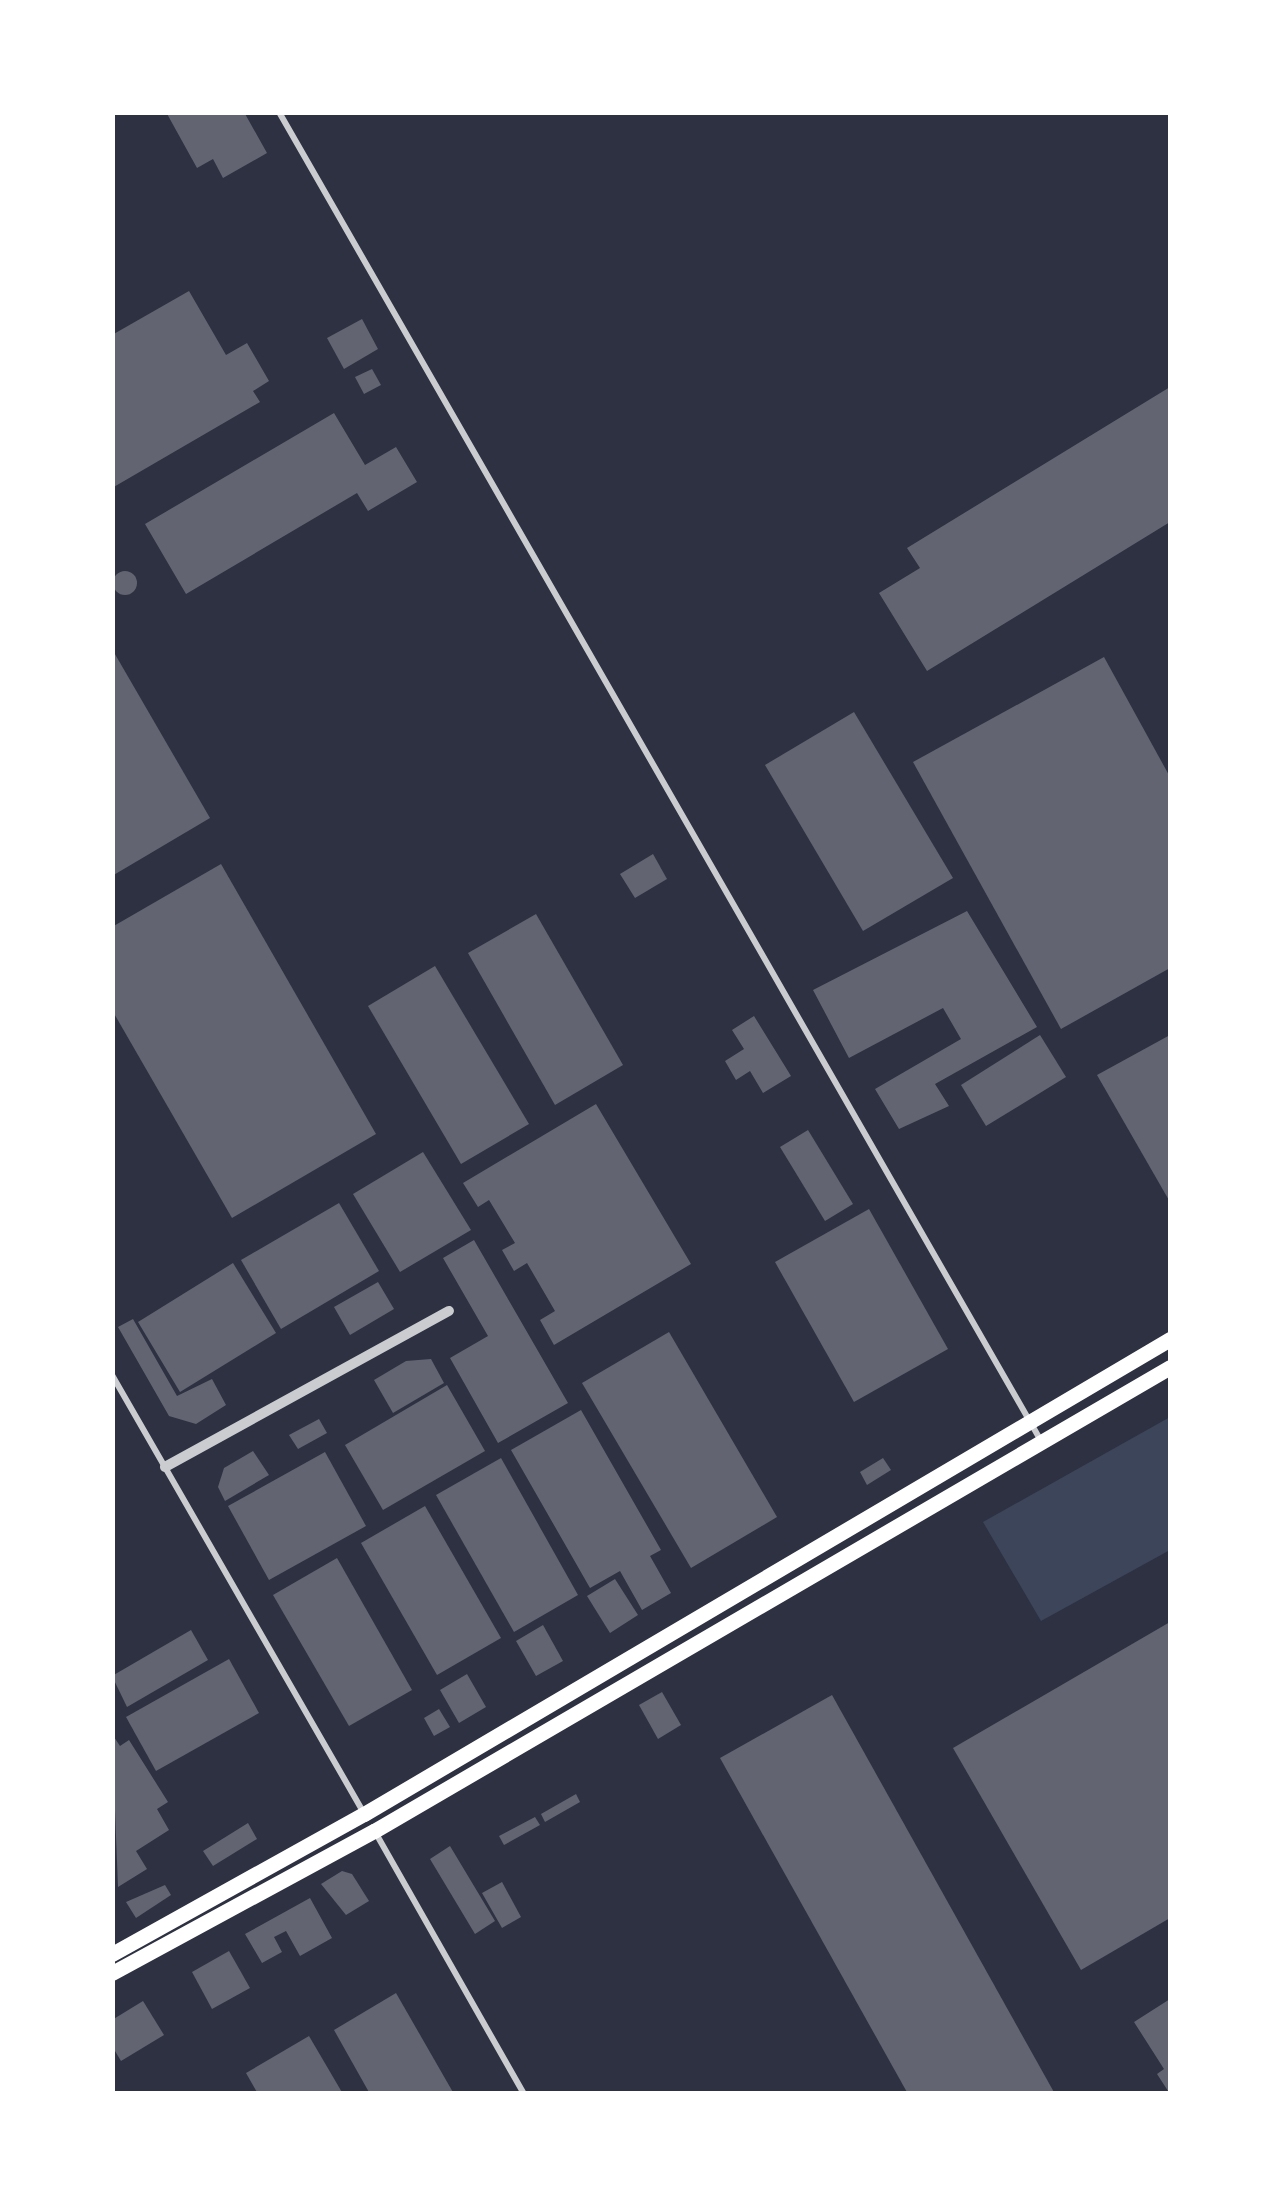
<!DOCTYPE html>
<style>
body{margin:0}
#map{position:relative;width:1283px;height:2206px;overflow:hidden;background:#2d3142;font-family:Ubuntu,sans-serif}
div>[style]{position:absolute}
.green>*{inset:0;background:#3c4559}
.building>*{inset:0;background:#626471}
.round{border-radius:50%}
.service>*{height:6px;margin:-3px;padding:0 3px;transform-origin:3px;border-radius:3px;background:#caccd0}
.minor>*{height:10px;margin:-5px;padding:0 5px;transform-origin:5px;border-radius:5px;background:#caccd0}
.secondary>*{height:15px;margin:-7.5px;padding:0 7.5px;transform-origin:7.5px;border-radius:7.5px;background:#fff}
span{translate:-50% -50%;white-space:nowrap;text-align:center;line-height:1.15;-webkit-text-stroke:9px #fff;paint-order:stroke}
.frame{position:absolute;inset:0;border:115px solid #fff;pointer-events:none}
</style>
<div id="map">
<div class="green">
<i style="clip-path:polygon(1170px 1417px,1170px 1550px,1041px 1621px,983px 1522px)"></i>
</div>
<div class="building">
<i style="clip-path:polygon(166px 112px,244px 112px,267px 153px,223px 178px,213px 159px,197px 168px)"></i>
<i style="clip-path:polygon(189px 291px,226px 355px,247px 343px,269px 381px,253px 391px,260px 402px,112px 488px,112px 335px)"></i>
<i style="clip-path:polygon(362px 319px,378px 349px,344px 369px,327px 338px)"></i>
<i style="clip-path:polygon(372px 369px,381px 385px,364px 394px,355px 377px)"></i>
<i style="clip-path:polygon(1170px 387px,1170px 522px,927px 671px,879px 593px,920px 568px,907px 548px)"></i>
<i style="clip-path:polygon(334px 413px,365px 465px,396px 447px,417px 482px,368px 511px,357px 493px,186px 594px,145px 524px)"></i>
<i class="round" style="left:113px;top:571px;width:24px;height:24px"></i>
<i style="clip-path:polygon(112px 649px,210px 818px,112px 876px)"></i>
<i style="clip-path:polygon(1104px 657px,1170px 777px,1170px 968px,1061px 1029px,913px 762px)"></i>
<i style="clip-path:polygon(854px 712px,953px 878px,863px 931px,765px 765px)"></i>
<i style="clip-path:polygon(653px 854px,667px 879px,635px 898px,620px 874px)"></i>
<i style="clip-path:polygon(221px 864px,376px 1134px,232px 1218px,112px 1010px,112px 927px)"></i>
<i style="clip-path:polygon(967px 911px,1037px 1027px,935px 1084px,949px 1106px,899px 1129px,875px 1089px,961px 1039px,943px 1008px,849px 1058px,813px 990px)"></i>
<i style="clip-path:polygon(536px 914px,623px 1065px,555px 1105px,468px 953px)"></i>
<i style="clip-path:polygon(435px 966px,529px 1124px,461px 1164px,368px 1006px)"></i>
<i style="clip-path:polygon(754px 1016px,791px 1076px,763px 1093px,750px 1071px,736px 1080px,725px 1061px,744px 1049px,732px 1030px)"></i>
<i style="clip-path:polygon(1040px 1035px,1066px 1077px,986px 1126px,961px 1085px)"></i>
<i style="clip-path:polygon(1170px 1035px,1170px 1202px,1097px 1075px)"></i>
<i style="clip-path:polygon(596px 1104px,691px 1264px,554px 1345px,540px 1320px,555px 1311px,527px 1263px,514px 1271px,502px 1250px,515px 1243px,489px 1200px,478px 1207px,463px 1183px)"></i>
<i style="clip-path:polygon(808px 1130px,853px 1204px,825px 1221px,780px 1147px)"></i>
<i style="clip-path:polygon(423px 1152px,471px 1230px,400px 1272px,353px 1194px)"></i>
<i style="clip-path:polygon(339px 1203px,379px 1271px,281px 1329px,241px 1260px)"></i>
<i style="clip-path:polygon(869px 1209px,948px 1349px,854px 1402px,775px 1262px)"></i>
<i style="clip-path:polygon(474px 1240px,568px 1403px,498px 1443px,450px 1358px,488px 1336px,443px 1258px)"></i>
<i style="clip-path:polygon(233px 1263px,276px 1333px,180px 1392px,138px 1322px)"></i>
<i style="clip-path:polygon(378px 1282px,394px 1309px,350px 1335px,334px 1307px)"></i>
<i style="clip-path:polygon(133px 1319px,177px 1396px,212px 1379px,226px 1405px,196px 1424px,169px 1416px,118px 1327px)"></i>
<i style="clip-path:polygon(669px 1332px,777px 1517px,691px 1568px,582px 1383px)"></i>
<i style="clip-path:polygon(431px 1359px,444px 1383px,393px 1413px,374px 1380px,406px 1361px)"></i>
<i style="clip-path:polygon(447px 1385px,485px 1451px,383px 1510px,345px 1445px)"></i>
<i style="clip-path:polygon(581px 1410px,661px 1550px,650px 1556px,671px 1593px,642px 1610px,620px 1571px,590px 1588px,511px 1450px)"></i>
<i style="clip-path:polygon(319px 1419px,327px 1433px,298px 1449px,289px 1435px)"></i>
<i style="clip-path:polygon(253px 1451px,269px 1475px,225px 1501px,218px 1487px,224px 1468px)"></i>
<i style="clip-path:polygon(325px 1452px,366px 1526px,269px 1580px,228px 1506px)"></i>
<i style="clip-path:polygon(501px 1458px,578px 1595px,514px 1632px,436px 1495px)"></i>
<i style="clip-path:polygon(883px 1458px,891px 1470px,867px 1485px,860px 1472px)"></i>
<i style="clip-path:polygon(425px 1506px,501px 1638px,437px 1675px,361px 1543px)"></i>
<i style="clip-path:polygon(337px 1558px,412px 1690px,349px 1726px,273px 1595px)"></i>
<i style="clip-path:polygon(615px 1579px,638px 1615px,610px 1633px,587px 1596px)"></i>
<i style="clip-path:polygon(1170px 1622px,1170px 1918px,1081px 1970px,953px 1748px)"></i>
<i style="clip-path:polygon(543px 1625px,563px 1661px,536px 1676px,516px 1641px)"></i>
<i style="clip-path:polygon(191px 1630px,208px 1660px,127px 1707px,112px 1676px)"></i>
<i style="clip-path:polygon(229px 1659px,259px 1713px,156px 1771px,126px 1717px)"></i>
<i style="clip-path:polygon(467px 1674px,486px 1707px,459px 1723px,440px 1690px)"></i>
<i style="clip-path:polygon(662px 1692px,681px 1725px,658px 1739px,639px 1705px)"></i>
<i style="clip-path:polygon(832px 1695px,1055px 2094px,908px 2094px,720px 1758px)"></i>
<i style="clip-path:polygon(439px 1709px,450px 1727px,434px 1736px,424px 1718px)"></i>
<i style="clip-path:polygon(112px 1734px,120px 1746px,129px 1740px,168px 1802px,157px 1809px,169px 1830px,136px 1851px,147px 1869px,118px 1887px)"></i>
<i style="clip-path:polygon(576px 1794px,580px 1802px,545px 1822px,541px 1814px)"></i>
<i style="clip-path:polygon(535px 1817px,540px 1825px,504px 1845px,499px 1836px)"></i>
<i style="clip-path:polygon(248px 1823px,257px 1839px,213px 1866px,203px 1851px)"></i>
<i style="clip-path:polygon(450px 1846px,495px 1921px,475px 1934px,430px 1859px)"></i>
<i style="clip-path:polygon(342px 1871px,352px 1874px,369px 1901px,346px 1915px,321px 1884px)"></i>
<i style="clip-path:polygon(502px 1882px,521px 1917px,502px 1928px,482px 1893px)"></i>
<i style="clip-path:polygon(165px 1885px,171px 1895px,136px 1918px,126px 1902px)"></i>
<i style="clip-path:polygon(310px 1898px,332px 1938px,300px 1956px,286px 1931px,274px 1937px,282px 1952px,262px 1963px,245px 1934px)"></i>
<i style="clip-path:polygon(229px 1951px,250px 1988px,212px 2009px,192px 1972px)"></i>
<i style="clip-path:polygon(396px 1993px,454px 2094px,370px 2094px,334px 2030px)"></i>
<i style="clip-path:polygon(1170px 1999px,1170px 2094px,1157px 2074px,1164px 2069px,1134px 2022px)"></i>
<i style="clip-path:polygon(143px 2001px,164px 2035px,121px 2061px,112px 2046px,112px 2020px)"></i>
<i style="clip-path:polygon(309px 2036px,343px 2094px,258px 2094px,246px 2073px)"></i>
</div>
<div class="service">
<i style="left:279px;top:112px;width:1532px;rotate:60.17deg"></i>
<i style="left:112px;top:1375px;width:508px;rotate:60.1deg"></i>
<i style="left:374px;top:1830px;width:304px;rotate:60.4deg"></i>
</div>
<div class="minor">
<i style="left:165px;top:1467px;width:324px;rotate:-28.8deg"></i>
</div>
<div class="secondary">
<i style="left:112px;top:1954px;width:288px;rotate:-29.1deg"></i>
<i style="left:364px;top:1814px;width:936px;rotate:-30.51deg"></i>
<i style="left:112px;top:1973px;width:298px;rotate:-28.5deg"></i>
<i style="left:374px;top:1831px;width:921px;rotate:-30.24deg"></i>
</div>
<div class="frame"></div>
</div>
